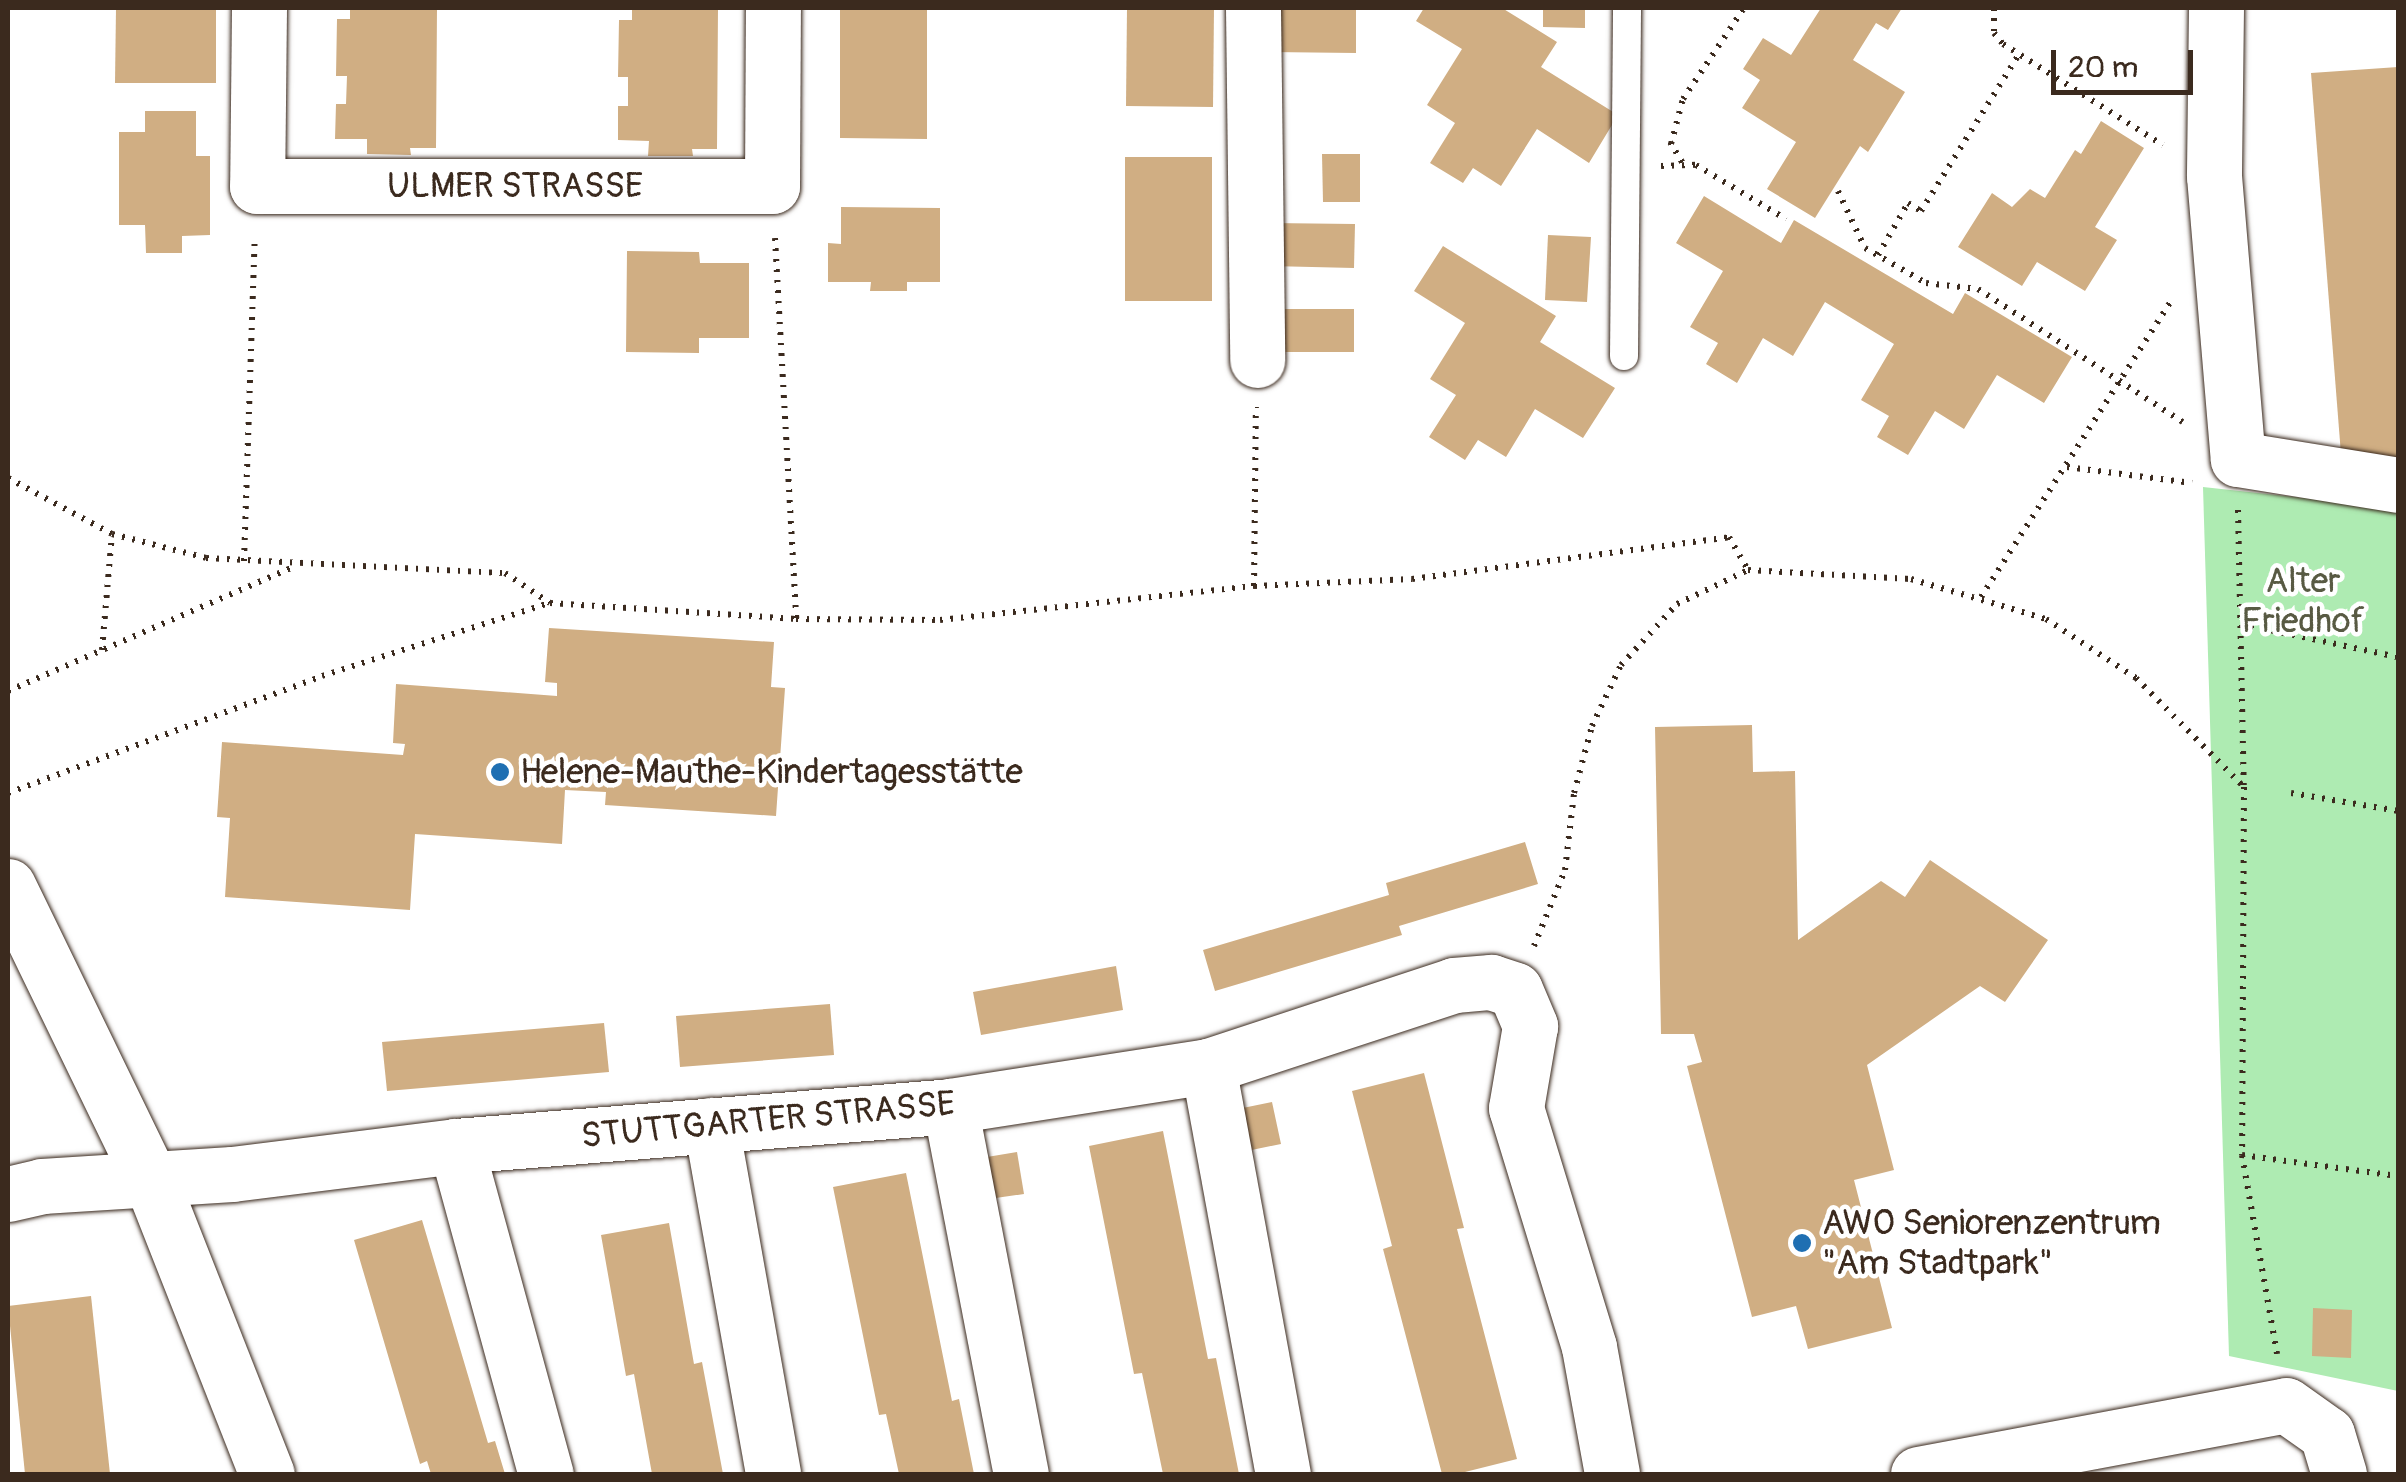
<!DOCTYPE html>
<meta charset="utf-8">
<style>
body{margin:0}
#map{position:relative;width:2406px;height:1482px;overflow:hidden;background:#fff;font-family:Pangolin,sans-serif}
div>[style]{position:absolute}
.green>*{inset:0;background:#aeebb2}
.building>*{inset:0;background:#d0ae83}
.path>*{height:6px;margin-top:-3px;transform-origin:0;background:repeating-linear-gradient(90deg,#3b2a1e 0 2.5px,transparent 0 10.5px)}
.roads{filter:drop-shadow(0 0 2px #3b2a1e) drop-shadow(0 0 2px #3b2a1e)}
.service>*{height:28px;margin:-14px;padding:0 14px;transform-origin:14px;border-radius:14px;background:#fff}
.minor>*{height:55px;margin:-27.5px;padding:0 27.5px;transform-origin:27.5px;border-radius:27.5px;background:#fff}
.dots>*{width:28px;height:28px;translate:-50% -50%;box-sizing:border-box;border:5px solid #fff;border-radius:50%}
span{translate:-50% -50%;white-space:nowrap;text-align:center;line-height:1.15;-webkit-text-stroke:9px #fff;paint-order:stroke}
.street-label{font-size:35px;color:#3b2a1e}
.park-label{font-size:35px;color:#585a43}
.poi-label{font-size:35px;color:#3b2a1e}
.left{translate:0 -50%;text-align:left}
.frame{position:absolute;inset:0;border:10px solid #3b2a1e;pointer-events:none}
.scale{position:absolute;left:2051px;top:50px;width:142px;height:45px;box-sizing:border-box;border:5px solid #3b2a1e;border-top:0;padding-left:12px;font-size:30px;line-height:35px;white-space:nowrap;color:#3b2a1e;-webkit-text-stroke:8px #fff;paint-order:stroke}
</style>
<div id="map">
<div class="green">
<i style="clip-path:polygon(2203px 487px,2398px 508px,2398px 1391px,2229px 1356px)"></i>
</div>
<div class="building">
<i style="clip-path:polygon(116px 8px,216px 8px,216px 83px,115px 83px)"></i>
<i style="clip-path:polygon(350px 8px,437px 8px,436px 148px,410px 148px,411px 155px,367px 154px,367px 139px,335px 139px,336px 104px,346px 104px,347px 76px,336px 76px,337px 19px,350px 19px)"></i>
<i style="clip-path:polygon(632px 8px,718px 8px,717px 149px,692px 149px,693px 156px,648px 156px,649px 141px,618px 140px,618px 106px,628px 106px,628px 77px,618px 77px,619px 20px,632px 20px)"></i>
<i style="clip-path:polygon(840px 8px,927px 8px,927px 139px,840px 138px)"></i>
<i style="clip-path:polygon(1127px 8px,1214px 8px,1213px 107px,1126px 106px)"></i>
<i style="clip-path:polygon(1424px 8px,1502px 8px,1557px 42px,1541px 67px,1618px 115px,1589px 163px,1537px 129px,1501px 186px,1473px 168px,1463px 183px,1430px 163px,1455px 123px,1427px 105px,1462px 49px,1416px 21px)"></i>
<i style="clip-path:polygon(1543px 8px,1585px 8px,1585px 28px,1543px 27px)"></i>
<i style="clip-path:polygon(1821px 8px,1902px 8px,1888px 30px,1876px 23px,1853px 60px,1905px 92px,1868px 152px,1860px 146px,1815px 218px,1767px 189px,1796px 142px,1742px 108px,1760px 80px,1743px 69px,1763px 38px,1791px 55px)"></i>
<i style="clip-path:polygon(1270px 9px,1356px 10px,1356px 53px,1270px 52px)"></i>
<i style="clip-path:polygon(2398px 67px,2398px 463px,2342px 467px,2311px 73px)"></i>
<i style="clip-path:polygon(145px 111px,196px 111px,196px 156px,210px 156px,210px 235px,182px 236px,182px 253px,146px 253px,145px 225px,119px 225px,119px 132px,145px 132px)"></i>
<i style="clip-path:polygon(2101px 121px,2144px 148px,2095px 227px,2117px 240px,2085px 291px,2037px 262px,2022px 286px,1958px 247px,1992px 193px,2012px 207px,2030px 189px,2045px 198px,2075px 150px,2081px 154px)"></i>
<i style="clip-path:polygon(1322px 154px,1360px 154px,1360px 202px,1323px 202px)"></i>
<i style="clip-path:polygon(1125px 157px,1212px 157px,1212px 301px,1125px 301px)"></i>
<i style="clip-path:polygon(1704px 196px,1781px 243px,1794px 220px,1953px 314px,1965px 293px,2072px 357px,2044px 403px,1997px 375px,1964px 429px,1935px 411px,1908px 455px,1877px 437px,1889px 416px,1861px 400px,1894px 344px,1825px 302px,1793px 356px,1763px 338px,1737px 383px,1706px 364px,1718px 343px,1690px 327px,1723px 271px,1676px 243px)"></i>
<i style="clip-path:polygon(841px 207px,940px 208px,940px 282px,907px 282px,907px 291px,870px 291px,871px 282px,828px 282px,828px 243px,841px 244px)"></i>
<i style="clip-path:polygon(1269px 223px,1355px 224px,1354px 268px,1269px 266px)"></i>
<i style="clip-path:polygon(1548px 235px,1591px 237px,1587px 302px,1545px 300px)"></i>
<i style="clip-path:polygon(1443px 246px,1556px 316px,1540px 342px,1615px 388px,1583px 438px,1535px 409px,1506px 457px,1478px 440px,1465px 460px,1429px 437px,1456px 395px,1430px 379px,1465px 323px,1414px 291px)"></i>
<i style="clip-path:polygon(627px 251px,699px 252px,700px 263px,749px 263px,749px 338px,699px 338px,699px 353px,626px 352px)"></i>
<i style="clip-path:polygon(1269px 309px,1354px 309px,1354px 352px,1269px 352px)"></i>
<i style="clip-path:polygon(549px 628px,774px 642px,771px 687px,785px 688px,776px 816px,605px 805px,606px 792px,565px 790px,562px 844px,415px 834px,410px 910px,225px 897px,230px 818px,217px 817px,222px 742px,403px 755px,405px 744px,393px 743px,396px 684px,557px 696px,557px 683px,545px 682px)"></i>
<i style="clip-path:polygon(1752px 725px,1753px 772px,1795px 771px,1798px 940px,1881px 881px,1905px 897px,1930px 860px,2048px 940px,2005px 1002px,1980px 986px,1867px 1065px,1894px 1170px,1854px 1180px,1892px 1328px,1808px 1349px,1796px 1306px,1752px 1317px,1687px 1066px,1702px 1062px,1694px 1034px,1661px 1034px,1655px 727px)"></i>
<i style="clip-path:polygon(1525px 842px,1538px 884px,1399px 926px,1402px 935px,1215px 991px,1203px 950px,1389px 895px,1386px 883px)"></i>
<i style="clip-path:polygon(1116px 966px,1123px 1010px,981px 1035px,973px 992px)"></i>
<i style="clip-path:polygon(830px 1004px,834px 1055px,680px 1067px,676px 1016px)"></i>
<i style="clip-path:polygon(604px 1023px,609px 1072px,387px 1091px,382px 1042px)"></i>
<i style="clip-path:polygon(1424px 1073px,1464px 1228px,1457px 1229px,1517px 1459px,1457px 1474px,1442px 1474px,1383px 1249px,1392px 1246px,1352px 1091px)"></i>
<i style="clip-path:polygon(1272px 1102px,1281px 1144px,1242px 1152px,1233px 1110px)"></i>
<i style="clip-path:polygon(1163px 1131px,1208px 1359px,1216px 1358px,1239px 1474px,1163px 1474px,1142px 1373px,1134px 1374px,1089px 1146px)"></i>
<i style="clip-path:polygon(1017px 1152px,1024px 1194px,982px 1200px,975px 1159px)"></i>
<i style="clip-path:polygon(906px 1173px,952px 1401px,959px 1399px,974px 1474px,899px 1474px,886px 1414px,879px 1415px,833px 1187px)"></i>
<i style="clip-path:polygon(422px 1220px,488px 1443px,495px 1441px,505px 1474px,431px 1474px,427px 1461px,420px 1464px,354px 1240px)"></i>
<i style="clip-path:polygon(669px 1223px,694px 1364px,702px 1362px,723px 1474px,652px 1474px,634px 1374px,626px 1376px,601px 1235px)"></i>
<i style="clip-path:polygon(91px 1296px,110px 1474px,25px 1474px,8px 1306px)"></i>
<i style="clip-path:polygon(2313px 1308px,2352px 1310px,2351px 1358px,2312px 1356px)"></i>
</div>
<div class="path">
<i style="left:1994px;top:8px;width:25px;rotate:90deg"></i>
<i style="left:1994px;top:33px;width:14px;rotate:51deg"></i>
<i style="left:2003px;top:44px;width:189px;rotate:32.3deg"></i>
<i style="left:1670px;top:142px;width:27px;rotate:59deg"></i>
<i style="left:1671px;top:144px;width:47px;rotate:-75.1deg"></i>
<i style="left:1683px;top:99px;width:110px;rotate:-56.2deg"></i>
<i style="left:1661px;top:166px;width:35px;rotate:-2deg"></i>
<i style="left:1696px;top:165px;width:105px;rotate:31deg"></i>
<i style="left:1838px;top:191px;width:63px;rotate:64.7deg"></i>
<i style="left:1865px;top:248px;width:70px;rotate:29.8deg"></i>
<i style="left:1926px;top:283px;width:52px;rotate:6.6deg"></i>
<i style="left:1978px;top:289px;width:244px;rotate:33deg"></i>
<i style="left:775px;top:238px;width:382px;rotate:86.8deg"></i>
<i style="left:1878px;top:255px;width:60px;rotate:-60deg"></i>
<i style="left:1908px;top:203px;width:15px;rotate:32deg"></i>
<i style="left:1921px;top:211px;width:183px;rotate:-58deg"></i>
<i style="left:2067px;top:467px;width:126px;rotate:7.3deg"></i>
<i style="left:8px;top:478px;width:118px;rotate:28.3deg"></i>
<i style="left:112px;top:534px;width:97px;rotate:14.3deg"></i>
<i style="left:206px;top:558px;width:299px;rotate:2.9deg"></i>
<i style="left:505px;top:573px;width:54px;rotate:33.7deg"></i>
<i style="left:2238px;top:510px;width:277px;rotate:88.8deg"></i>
<i style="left:2244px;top:787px;width:368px;rotate:90.3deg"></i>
<i style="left:2242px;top:1155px;width:202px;rotate:80deg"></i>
<i style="left:244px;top:561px;width:324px;rotate:-88.1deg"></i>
<i style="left:1254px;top:586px;width:179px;rotate:-89.4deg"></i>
<i style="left:1981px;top:597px;width:354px;rotate:-57.3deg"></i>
<i style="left:2241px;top:624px;width:160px;rotate:11.9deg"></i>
<i style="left:102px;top:650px;width:116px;rotate:-85.1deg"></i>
<i style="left:8px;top:691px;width:313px;rotate:-23.5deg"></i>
<i style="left:8px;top:793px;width:335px;rotate:-20.4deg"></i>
<i style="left:322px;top:676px;width:239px;rotate:-17.8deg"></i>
<i style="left:550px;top:603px;width:247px;rotate:3.7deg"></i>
<i style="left:796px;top:619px;width:144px;rotate:0.4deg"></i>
<i style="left:940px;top:620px;width:316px;rotate:-6.2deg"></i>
<i style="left:1254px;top:586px;width:158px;rotate:-2.5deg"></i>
<i style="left:1412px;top:579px;width:320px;rotate:-7.5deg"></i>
<i style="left:1729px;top:537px;width:38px;rotate:60deg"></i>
<i style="left:1748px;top:570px;width:163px;rotate:3.2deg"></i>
<i style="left:1911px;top:579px;width:141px;rotate:16.5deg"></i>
<i style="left:2046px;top:619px;width:108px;rotate:33.2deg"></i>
<i style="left:2136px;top:678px;width:153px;rotate:45.3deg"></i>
<i style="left:2291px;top:793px;width:109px;rotate:9.5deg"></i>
<i style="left:1534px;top:946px;width:82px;rotate:-67.8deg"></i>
<i style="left:1565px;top:870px;width:78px;rotate:-83.3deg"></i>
<i style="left:1574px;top:793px;width:69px;rotate:-75deg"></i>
<i style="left:1592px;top:726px;width:68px;rotate:-64.6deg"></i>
<i style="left:1621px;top:665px;width:83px;rotate:-47.4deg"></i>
<i style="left:1677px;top:604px;width:79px;rotate:-25.6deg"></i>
<i style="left:2242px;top:1155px;width:157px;rotate:7.7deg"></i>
</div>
<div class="roads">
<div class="service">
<i style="left:1624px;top:356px;width:348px;rotate:-89.5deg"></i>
</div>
<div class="minor">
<i style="left:259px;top:8px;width:178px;rotate:90.6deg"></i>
<i style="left:257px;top:186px;width:515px"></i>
<i style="left:772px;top:186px;width:178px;rotate:-89.7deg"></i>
<i style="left:1253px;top:8px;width:352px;rotate:89.3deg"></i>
<i style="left:2216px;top:8px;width:168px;rotate:90.7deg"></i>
<i style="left:2214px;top:176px;width:284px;rotate:85.2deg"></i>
<i style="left:2238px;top:459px;width:162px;rotate:9.2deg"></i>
<i style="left:8px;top:886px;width:327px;rotate:64.1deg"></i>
<i style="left:151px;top:1180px;width:316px;rotate:68.5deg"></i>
<i style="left:1208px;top:1066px;width:415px;rotate:79.6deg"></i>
<i style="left:950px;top:1106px;width:375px;rotate:79.1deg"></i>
<i style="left:711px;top:1125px;width:354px;rotate:79.9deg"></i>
<i style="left:456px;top:1146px;width:340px;rotate:74.7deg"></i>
<i style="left:8px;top:1194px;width:35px;rotate:-13deg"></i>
<i style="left:42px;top:1186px;width:190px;rotate:-3.6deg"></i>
<i style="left:232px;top:1174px;width:226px;rotate:-7.1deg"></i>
<i style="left:456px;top:1146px;width:496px;rotate:-4.6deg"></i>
<i style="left:950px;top:1106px;width:261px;rotate:-8.8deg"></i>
<i style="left:1208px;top:1066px;width:259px;rotate:-18.2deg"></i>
<i style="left:1454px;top:985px;width:37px;rotate:-5deg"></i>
<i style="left:1491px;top:982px;width:25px;rotate:18deg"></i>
<i style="left:1515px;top:990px;width:39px;rotate:67deg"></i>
<i style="left:1530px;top:1026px;width:83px;rotate:99.7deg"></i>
<i style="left:1516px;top:1108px;width:250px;rotate:73deg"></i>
<i style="left:1589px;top:1347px;width:129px;rotate:79.7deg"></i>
<i style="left:1918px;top:1474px;width:374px;rotate:-10.6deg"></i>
<i style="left:2286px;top:1405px;width:50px;rotate:35.3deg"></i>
<i style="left:2327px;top:1434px;width:42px;rotate:73.3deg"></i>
</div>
</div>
<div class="dots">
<i style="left:500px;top:772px;background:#1f6fb2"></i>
<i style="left:1802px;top:1243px;background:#1f6fb2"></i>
</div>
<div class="street-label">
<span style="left:515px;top:186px">ULMER STRASSE</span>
<span style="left:768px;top:1120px;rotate:-5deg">STUTTGARTER STRASSE</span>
</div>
<div class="park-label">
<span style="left:2303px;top:601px">Alter<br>Friedhof</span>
</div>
<div class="poi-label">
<span class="left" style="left:520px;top:772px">Helene-Mauthe-Kindertagesstätte</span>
<span class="left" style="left:1822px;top:1243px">AWO Seniorenzentrum<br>"Am Stadtpark"</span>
</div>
<div class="frame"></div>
<div class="scale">20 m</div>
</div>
